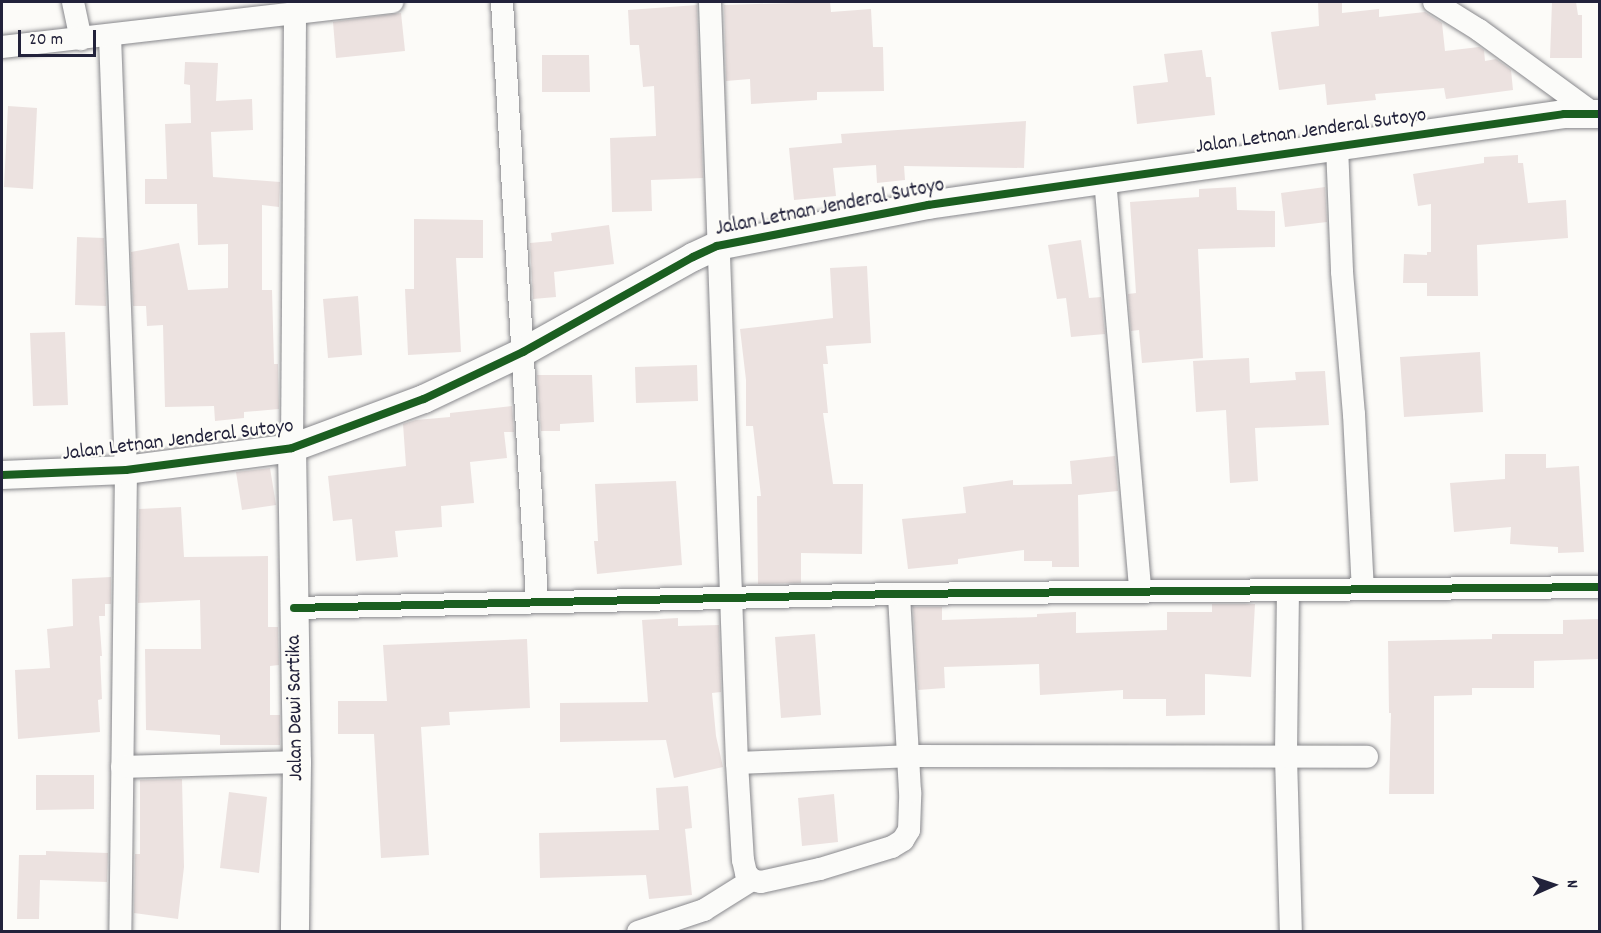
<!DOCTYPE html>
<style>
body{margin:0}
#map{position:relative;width:1601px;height:933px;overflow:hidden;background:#fcfbf8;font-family:Dekko,sans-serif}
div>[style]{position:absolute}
.building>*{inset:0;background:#ece2e0}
.roads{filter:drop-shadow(0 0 2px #88888c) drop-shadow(0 0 2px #88888c)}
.minor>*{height:22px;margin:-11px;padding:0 11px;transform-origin:11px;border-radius:11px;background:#fbfbf9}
.tertiary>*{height:28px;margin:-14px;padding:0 14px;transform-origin:14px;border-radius:14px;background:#fbfbf9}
.cycleway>*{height:8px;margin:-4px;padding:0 4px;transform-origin:4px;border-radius:4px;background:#1b5e20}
span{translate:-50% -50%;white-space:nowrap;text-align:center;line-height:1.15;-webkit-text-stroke:4.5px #fdfcf7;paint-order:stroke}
.street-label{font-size:21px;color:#22223b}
.frame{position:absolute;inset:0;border:3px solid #22223b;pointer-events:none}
.north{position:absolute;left:1523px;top:855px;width:60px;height:60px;-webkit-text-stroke:4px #fdfcf7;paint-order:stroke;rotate:87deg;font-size:16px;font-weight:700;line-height:24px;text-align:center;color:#22223b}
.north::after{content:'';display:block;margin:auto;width:21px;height:27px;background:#22223b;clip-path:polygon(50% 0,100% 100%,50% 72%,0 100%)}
.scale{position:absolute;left:18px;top:30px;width:78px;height:27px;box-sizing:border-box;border:3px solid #22223b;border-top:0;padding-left:8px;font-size:18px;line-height:21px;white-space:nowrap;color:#22223b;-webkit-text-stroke:4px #fdfcf7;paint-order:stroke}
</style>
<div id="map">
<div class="building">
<i style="clip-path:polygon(830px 2px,831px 12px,871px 9px,873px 47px,883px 47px,884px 91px,817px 92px,817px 100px,751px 104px,750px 79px,726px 81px,724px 5px)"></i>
<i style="clip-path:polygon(1318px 2px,1342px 2px,1342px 13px,1379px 9px,1379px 17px,1425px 12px,1442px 23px,1445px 51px,1479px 47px,1484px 50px,1485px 61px,1496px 59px,1511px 70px,1513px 90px,1446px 99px,1444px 88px,1375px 94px,1376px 100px,1327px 105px,1325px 84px,1279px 90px,1271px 32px,1319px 26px)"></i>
<i style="clip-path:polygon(1552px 2px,1576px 2px,1578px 15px,1582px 15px,1582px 58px,1550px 58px)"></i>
<i style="clip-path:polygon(697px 5px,703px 178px,651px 180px,652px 211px,612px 212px,610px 138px,656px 136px,654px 86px,643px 87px,639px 45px,630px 45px,628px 10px)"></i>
<i style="clip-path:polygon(401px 13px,405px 51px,336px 58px,333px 22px)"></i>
<i style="clip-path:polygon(1202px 50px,1206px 77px,1211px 77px,1215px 115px,1137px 124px,1133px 86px,1168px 82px,1164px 54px)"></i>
<i style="clip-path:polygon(542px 55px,589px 55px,590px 92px,542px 92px)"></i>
<i style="clip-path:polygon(185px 62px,218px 63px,216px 101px,252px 99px,253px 130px,211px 132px,213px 177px,280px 182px,279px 207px,262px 205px,262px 290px,272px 290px,274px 364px,278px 364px,279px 409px,244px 412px,244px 418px,215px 421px,214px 406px,165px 407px,163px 325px,147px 326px,146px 306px,133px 306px,131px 252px,179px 243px,188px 290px,228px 288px,228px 244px,198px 245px,197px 204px,145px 204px,145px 179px,167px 179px,165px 124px,191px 123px,190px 85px,184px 84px)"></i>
<i style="clip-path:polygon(8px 106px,37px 108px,33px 189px,4px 187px)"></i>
<i style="clip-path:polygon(1026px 121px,1024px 168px,904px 166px,905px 180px,877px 183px,876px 165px,833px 168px,836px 196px,794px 200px,789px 148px,842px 143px,841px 134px)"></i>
<i style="clip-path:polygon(1518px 155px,1518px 163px,1523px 163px,1528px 203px,1566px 200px,1568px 238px,1477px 245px,1478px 296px,1427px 296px,1427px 283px,1403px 283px,1404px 254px,1427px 255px,1427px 252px,1431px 252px,1431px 204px,1418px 206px,1413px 174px,1484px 163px,1484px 157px)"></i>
<i style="clip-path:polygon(1236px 187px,1237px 210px,1275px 211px,1275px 247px,1198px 249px,1203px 358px,1142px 363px,1139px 330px,1131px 331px,1128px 294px,1136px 293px,1130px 202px,1199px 197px,1199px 189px)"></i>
<i style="clip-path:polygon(1325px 187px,1327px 222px,1285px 227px,1281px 193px)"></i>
<i style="clip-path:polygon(414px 219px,483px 220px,483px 258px,456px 258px,461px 352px,408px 355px,405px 289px,414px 289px)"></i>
<i style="clip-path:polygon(609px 225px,614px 264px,554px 272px,556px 297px,533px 299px,530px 243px,552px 241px,551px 233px)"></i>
<i style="clip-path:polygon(77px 237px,104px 238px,106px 306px,75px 305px)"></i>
<i style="clip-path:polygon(1081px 240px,1089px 298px,1101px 297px,1105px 334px,1071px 337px,1066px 298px,1057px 299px,1048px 245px)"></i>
<i style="clip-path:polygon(867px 266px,871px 343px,826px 346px,828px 364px,823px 364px,828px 413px,823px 413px,833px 484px,863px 484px,862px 554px,801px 553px,801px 583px,758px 584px,757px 496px,761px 496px,753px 426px,746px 426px,746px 380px,740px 329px,833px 318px,830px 268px)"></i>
<i style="clip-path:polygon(358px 296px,362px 355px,328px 358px,323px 299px)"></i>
<i style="clip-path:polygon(65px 332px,68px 405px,33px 406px,30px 333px)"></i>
<i style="clip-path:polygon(1480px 352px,1483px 412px,1404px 417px,1400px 357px)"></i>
<i style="clip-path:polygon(1249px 358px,1250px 383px,1296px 380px,1295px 372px,1325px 371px,1329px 425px,1255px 428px,1258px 481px,1230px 483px,1226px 410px,1196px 412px,1193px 361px)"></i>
<i style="clip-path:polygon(697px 365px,698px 401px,636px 403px,635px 367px)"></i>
<i style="clip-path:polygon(537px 375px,592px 375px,594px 422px,560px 424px,560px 431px,541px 431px)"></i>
<i style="clip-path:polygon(512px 406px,514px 432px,504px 432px,507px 458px,470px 462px,474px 503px,441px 506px,442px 527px,395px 531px,398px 557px,356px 561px,352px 519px,333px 521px,328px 476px,406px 466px,403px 424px,416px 420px,450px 417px,450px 413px)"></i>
<i style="clip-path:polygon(1505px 454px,1546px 454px,1546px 468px,1579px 466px,1584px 552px,1558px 553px,1558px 547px,1510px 544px,1511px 527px,1454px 532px,1450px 483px,1505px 479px)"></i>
<i style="clip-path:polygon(1115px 456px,1118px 491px,1078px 495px,1079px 567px,1052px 567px,1052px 561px,1024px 561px,1024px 550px,958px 559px,958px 564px,908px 569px,902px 519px,966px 513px,963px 487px,1013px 480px,1013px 485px,1072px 484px,1070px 461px)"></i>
<i style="clip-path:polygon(270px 468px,276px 505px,242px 510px,236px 472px)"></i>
<i style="clip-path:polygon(676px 481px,682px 565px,597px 574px,594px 541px,598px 541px,595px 484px)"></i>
<i style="clip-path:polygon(181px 507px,184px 557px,268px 556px,268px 627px,278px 627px,279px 665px,270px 666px,270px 715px,280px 715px,280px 745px,220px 745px,220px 735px,146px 730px,145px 649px,201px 649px,200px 600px,138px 603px,139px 509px)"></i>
<i style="clip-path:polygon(111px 577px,111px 604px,105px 604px,105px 616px,99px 616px,102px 656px,100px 656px,102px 699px,98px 700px,100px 732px,18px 739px,15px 670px,50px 668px,47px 629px,73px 626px,72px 579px)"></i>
<i style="clip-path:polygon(1212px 604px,1255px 604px,1251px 677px,1205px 674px,1205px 715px,1166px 716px,1166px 699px,1123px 699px,1123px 690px,1040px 695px,1039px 664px,944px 667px,945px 688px,918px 690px,913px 607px,942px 607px,942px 620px,1037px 617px,1037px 614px,1076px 612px,1076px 633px,1167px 630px,1167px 612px,1212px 612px)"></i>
<i style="clip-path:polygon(678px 618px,678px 626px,719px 625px,721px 692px,712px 693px,716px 736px,723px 767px,674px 778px,666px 740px,560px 742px,560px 703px,648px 702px,642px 620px)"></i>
<i style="clip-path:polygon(1599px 619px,1599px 659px,1534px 661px,1534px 688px,1472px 688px,1472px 695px,1434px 696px,1434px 794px,1389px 794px,1391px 713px,1389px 713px,1388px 641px,1492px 639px,1492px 634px,1563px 634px,1563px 620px)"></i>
<i style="clip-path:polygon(815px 634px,821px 715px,781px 718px,775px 637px)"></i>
<i style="clip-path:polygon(527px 639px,530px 708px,449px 712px,450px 725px,421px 727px,429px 855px,381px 858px,374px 734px,338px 734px,338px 701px,387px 701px,383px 645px)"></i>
<i style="clip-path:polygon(36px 775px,94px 775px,94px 809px,36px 810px)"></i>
<i style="clip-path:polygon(182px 779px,184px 867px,178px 919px,134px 913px,135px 854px,140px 854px,140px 780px)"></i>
<i style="clip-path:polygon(688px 786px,692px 828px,685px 829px,692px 895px,649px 899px,646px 875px,540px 878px,539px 833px,659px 830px,656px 788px)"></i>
<i style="clip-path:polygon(229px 792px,267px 797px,259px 873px,220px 868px)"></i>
<i style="clip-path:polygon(834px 794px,838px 842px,802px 846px,798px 798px)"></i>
<i style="clip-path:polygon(46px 851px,108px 853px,107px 882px,40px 880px,39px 919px,17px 919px,19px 855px,46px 855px)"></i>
</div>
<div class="roads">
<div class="minor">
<i style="left:73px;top:2px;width:38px;rotate:78deg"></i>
<i style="left:502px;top:2px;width:599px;rotate:86.65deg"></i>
<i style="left:710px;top:2px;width:761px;rotate:87.97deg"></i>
<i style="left:737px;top:763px;width:97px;rotate:86.5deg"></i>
<i style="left:743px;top:860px;width:13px;rotate:77deg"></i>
<i style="left:746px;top:873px;width:9px;rotate:49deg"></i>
<i style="left:752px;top:880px;width:9px;rotate:13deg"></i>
<i style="left:761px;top:882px;width:60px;rotate:-12.4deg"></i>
<i style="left:820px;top:869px;width:75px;rotate:-17deg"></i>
<i style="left:892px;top:847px;width:13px;rotate:-32deg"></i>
<i style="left:903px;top:840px;width:12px;rotate:-59deg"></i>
<i style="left:909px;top:830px;width:38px;rotate:-88deg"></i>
<i style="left:910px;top:792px;width:198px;rotate:-93.2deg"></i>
<i style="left:1434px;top:2px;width:53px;rotate:31.9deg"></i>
<i style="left:1479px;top:30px;width:141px;rotate:36.1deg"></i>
<i style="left:110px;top:36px;width:434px;rotate:87.9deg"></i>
<i style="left:126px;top:470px;width:462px;rotate:90.7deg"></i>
<i style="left:2px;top:47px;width:393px;rotate:-6.6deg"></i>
<i style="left:1337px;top:146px;width:126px;rotate:87.7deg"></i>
<i style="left:1342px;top:272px;width:143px;rotate:85.2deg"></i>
<i style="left:1354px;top:414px;width:175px;rotate:87.1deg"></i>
<i style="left:1105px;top:179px;width:413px;rotate:85.1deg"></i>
<i style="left:292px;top:448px;width:435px;rotate:-89.6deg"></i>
<i style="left:1288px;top:590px;width:167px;rotate:90.7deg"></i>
<i style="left:1286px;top:757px;width:175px;rotate:88.4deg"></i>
<i style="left:294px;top:608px;width:605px;rotate:-1.33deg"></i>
<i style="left:899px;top:594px;width:701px;rotate:-0.57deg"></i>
<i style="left:737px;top:763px;width:171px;rotate:-2.3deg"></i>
<i style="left:908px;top:756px;width:459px;rotate:0.1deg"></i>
<i style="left:122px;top:767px;width:175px;rotate:-1.6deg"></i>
<i style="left:638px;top:932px;width:70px;rotate:-18.4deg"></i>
<i style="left:704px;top:910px;width:57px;rotate:-32deg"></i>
</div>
<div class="tertiary">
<i style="left:292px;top:448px;width:314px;rotate:89.1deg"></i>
<i style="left:297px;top:762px;width:170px;rotate:90.7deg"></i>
<i style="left:2px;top:475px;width:124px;rotate:-2.3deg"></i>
<i style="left:126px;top:470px;width:167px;rotate:-7.5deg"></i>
<i style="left:292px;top:448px;width:141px;rotate:-20.4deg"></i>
<i style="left:424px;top:399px;width:110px;rotate:-25.4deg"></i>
<i style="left:523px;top:352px;width:195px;rotate:-29.2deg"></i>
<i style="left:693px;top:257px;width:26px;rotate:-25deg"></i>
<i style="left:717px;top:246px;width:215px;rotate:-11deg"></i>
<i style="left:928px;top:205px;width:642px;rotate:-8.14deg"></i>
<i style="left:1564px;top:114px;width:36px"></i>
</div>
</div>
<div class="cycleway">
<i style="left:2px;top:475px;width:124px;rotate:-2.3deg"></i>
<i style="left:126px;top:470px;width:167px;rotate:-7.5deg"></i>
<i style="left:292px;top:448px;width:141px;rotate:-20.4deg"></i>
<i style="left:424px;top:399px;width:110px;rotate:-25.4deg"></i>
<i style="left:523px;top:352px;width:195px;rotate:-29.2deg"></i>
<i style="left:693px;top:257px;width:26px;rotate:-25deg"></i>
<i style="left:717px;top:246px;width:215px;rotate:-11deg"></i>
<i style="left:928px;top:205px;width:642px;rotate:-8.14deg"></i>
<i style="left:1564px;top:114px;width:36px"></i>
<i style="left:294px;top:608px;width:605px;rotate:-1.33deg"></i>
<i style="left:899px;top:594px;width:701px;rotate:-0.57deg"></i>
</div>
<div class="street-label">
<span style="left:1311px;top:132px;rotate:-8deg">Jalan Letnan Jenderal Sutoyo</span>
<span style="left:830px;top:208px;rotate:-11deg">Jalan Letnan Jenderal Sutoyo</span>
<span style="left:178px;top:441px;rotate:-7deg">Jalan Letnan Jenderal Sutoyo</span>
<span style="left:296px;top:708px;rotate:-91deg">Jalan Dewi Sartika</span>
</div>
<div class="frame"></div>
<div class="north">N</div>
<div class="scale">20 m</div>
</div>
